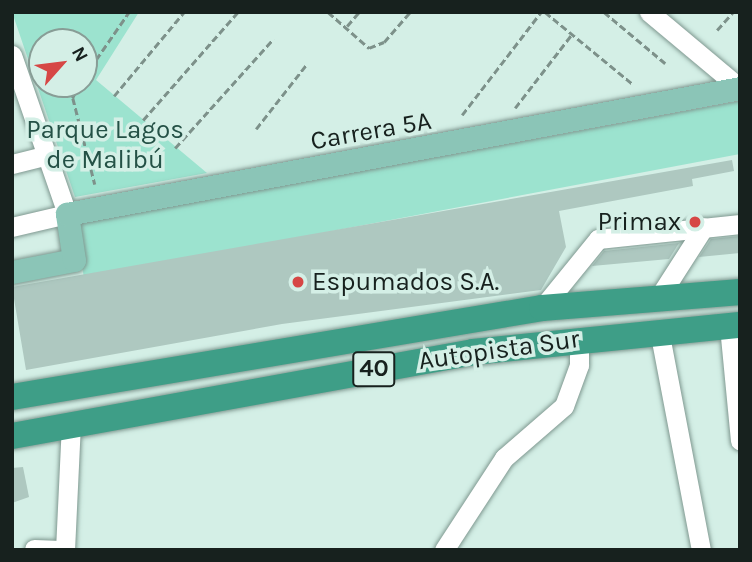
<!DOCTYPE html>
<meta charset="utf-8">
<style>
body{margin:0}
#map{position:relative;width:752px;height:562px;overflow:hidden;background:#d4efe6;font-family:Karla,sans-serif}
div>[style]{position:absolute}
.green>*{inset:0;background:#9ce3cf}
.building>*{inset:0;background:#aec8c0}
.path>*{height:2.5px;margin-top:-1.25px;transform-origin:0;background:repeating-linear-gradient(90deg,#7d918a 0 7px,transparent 0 10.5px)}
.roads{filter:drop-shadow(0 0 2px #7f9890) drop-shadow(0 0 2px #7f9890)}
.minor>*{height:19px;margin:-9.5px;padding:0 9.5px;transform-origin:9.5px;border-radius:9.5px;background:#fff}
.major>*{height:23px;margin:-11.5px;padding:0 11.5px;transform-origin:11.5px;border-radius:11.5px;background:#8bc5b7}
.highway>*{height:26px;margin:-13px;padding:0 13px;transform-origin:13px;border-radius:13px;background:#3e9e87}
.dots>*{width:19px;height:19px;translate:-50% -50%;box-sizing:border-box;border:4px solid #d4efe6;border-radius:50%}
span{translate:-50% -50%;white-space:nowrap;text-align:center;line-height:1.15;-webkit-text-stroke:7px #d4efe6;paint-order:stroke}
.shield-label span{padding:2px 5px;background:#d4efe6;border:2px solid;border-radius:5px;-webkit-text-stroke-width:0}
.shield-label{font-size:24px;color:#17211e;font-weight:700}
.park-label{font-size:26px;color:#245146}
.street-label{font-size:26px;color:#17211e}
.poi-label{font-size:26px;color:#17211e}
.right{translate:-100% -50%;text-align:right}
.left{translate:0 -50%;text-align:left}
.frame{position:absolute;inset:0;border:14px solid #17211e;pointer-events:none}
.north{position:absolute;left:28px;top:28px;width:70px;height:70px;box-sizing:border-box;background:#d4efe6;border:2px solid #889d96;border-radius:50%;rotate:62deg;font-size:19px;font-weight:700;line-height:28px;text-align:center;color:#17211e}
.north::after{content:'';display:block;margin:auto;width:24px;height:32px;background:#d64745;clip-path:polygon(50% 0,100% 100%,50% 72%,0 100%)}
</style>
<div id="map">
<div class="green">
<i style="clip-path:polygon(evenodd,12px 12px,139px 12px,96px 80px,207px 173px,75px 197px,12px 12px,42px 42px,84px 42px,84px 84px,42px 84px,42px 42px)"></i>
<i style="clip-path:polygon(740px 101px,740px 154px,84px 278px,75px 224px)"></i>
</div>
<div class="building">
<i style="clip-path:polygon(732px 160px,734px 171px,692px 179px,693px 186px,559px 211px,566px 247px,541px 290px,282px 324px,26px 370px,12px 287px)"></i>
<i style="clip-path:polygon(740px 236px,740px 253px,699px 257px,711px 239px)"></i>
<i style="clip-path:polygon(679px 243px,669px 259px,592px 266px,604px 251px)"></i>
<i style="clip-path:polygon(23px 467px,29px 497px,12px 503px,12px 468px)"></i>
</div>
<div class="path">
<i style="left:328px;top:12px;width:55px;rotate:41.3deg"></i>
<i style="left:369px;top:48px;width:16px;rotate:-22deg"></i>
<i style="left:384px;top:42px;width:40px;rotate:-49deg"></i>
<i style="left:545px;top:12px;width:115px;rotate:39.4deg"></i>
<i style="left:604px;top:12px;width:80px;rotate:39.9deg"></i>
<i style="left:347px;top:26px;width:18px;rotate:-49deg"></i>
<i style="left:717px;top:30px;width:24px;rotate:-48deg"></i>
<i style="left:84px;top:77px;width:79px;rotate:-55.3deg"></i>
<i style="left:80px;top:84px;width:16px;rotate:117deg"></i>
<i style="left:73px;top:98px;width:89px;rotate:75.7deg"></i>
<i style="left:114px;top:96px;width:109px;rotate:-50.2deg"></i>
<i style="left:515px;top:108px;width:93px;rotate:-52.4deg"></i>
<i style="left:462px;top:115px;width:130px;rotate:-52.5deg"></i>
<i style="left:143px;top:120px;width:144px;rotate:-48.7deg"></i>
<i style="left:256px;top:129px;width:81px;rotate:-52deg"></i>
<i style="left:175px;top:148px;width:147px;rotate:-48deg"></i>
</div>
<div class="roads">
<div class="minor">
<i style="left:649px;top:12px;width:119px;rotate:39.9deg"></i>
<i style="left:12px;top:55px;width:168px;rotate:70.9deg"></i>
<i style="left:67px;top:214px;width:57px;rotate:166.7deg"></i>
<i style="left:12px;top:164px;width:37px;rotate:-14deg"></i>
<i style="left:659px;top:297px;width:83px;rotate:-57.3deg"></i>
<i style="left:542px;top:308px;width:89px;rotate:-50.9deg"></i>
<i style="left:598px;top:239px;width:143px;rotate:-6deg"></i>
<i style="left:729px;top:326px;width:115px;rotate:84.5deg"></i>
<i style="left:659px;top:330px;width:224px;rotate:79.2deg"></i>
<i style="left:34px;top:549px;width:26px;rotate:2deg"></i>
<i style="left:65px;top:550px;width:125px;rotate:-87.3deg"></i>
<i style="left:444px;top:550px;width:110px;rotate:-56.9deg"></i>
<i style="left:504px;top:458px;width:79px;rotate:-40.9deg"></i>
<i style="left:564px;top:406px;width:44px;rotate:-69.9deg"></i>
<i style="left:579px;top:365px;width:27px;rotate:-90deg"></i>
</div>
<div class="major">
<i style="left:12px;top:272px;width:63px;rotate:-11deg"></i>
<i style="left:74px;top:260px;width:47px;rotate:-98.7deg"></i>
<i style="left:67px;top:214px;width:685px;rotate:-10.6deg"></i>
</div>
<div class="highway">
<i style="left:12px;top:397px;width:537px;rotate:-9.53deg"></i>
<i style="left:542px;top:308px;width:199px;rotate:-4.6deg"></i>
<i style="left:12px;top:436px;width:469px;rotate:-10.3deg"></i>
<i style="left:473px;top:352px;width:268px;rotate:-5.8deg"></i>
</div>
</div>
<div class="dots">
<i style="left:695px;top:222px;background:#d64745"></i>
<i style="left:298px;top:282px;background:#d64745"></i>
</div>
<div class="shield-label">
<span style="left:374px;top:369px">40</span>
</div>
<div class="park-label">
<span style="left:105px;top:145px">Parque Lagos<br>de Malibú</span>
</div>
<div class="street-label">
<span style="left:371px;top:131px;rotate:-10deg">Carrera 5A</span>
<span style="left:499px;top:350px;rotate:-8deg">Autopista Sur</span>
</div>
<div class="poi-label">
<span class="right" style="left:681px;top:222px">Primax</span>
<span class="left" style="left:312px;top:282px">Espumados S.A.</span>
</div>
<div class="frame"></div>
<div class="north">N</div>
</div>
